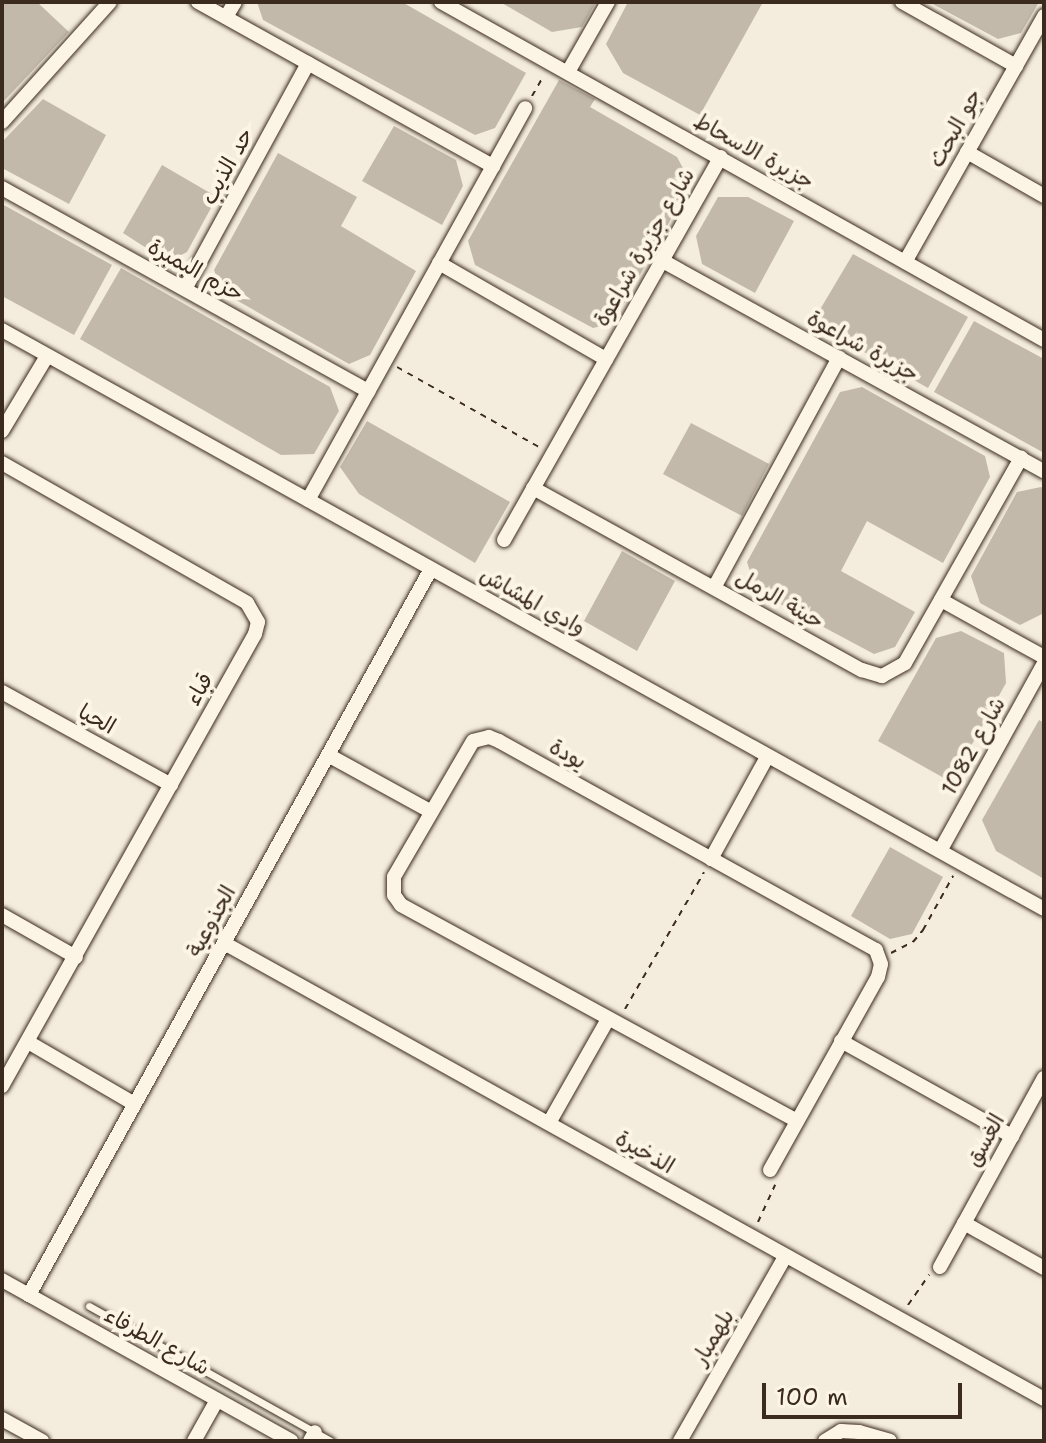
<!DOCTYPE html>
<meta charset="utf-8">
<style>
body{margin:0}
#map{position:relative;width:1046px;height:1443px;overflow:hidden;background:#f4eddd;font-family:"Shantell Sans","Playpen Sans Arabic",sans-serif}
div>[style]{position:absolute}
.building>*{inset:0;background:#c3b9aa}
.path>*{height:2px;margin-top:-1px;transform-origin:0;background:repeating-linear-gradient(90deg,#3b2a1e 0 6px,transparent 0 12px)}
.roads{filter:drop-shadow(0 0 2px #3b2a1e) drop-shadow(0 0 2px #3b2a1e)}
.lane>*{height:7px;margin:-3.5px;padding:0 3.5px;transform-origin:3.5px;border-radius:3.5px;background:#fcf5e5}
.street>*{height:14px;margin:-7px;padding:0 7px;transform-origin:7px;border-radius:7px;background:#fcf5e5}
span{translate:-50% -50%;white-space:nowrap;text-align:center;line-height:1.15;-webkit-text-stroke:8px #fcf5e5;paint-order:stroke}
.street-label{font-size:22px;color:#3b2a1e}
.frame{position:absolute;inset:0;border:4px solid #3b2a1e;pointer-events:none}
.scale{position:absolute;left:762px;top:1383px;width:200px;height:36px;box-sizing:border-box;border:4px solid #3b2a1e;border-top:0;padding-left:10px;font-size:24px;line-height:28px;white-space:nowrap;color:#3b2a1e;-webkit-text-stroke:6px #fcf5e5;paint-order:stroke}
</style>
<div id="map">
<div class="building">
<i style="clip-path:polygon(2px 2px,37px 2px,69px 32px,2px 103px)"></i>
<i style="clip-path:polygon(257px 2px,402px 2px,526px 73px,495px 128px,475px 135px,263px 20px)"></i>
<i style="clip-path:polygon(500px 2px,596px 2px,582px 27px,552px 32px)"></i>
<i style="clip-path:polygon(628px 2px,763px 2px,700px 115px,623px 73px,606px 44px)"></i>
<i style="clip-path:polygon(929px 2px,1039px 2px,1021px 33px,998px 39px)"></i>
<i style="clip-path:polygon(559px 80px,595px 99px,590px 107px,677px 157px,691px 183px,613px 323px,593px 328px,475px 265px,468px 241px)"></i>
<i style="clip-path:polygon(43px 99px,106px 135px,69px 204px,2px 168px,2px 142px)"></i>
<i style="clip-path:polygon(394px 126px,456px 160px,463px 186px,442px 225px,362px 181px)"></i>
<i style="clip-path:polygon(278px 153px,357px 197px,341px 226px,416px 271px,370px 355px,349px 364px,222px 292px,214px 270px)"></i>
<i style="clip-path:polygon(162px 165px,217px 197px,187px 252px,168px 262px,123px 233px)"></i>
<i style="clip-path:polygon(718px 197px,748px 197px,794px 221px,755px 293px,702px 264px,696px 236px)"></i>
<i style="clip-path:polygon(2px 204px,112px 265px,74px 335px,2px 296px)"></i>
<i style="clip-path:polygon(853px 254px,968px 317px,928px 388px,812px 323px)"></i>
<i style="clip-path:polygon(121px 268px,330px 387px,339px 411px,314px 454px,281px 455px,80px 339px)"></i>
<i style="clip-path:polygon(974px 321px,1044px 359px,1044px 453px,934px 392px)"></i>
<i style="clip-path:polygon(862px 387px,985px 456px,990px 477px,943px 563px,867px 521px,841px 571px,915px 612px,895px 647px,874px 654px,756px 591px,747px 562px,840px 392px)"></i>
<i style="clip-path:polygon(367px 421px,510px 502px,475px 563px,359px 494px,340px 467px)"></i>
<i style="clip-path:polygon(691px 423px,769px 464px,742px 516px,663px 474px)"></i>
<i style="clip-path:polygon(1041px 487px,1044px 489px,1044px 613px,1020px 625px,980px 603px,971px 576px,1017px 492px)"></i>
<i style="clip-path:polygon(622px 551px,675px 581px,637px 651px,584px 621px)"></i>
<i style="clip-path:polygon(961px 631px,1004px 653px,1006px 683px,951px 782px,878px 741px,936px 638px)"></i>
<i style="clip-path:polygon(1039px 720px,1044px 723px,1044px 879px,996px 851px,982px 820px)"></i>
<i style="clip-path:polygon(890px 847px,943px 877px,912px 934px,890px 939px,851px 916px)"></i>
</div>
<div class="path">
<i style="left:532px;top:96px;width:22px;rotate:-60deg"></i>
<i style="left:397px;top:367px;width:165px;rotate:29.4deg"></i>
<i style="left:891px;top:953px;width:25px;rotate:-27deg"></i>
<i style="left:913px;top:942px;width:16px;rotate:-50deg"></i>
<i style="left:923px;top:930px;width:62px;rotate:-60.9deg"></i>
<i style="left:625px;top:1009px;width:158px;rotate:-60deg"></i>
<i style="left:758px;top:1222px;width:41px;rotate:-65.3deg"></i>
<i style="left:908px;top:1305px;width:37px;rotate:-55deg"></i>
</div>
<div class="roads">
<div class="lane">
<i style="left:89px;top:1306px;width:277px;rotate:29.2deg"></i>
</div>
<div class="street">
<i style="left:198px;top:2px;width:338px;rotate:29.1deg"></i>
<i style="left:441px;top:2px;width:691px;rotate:29.27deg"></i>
<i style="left:902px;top:2px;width:131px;rotate:29.3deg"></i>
<i style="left:226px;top:17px;width:17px;rotate:-59deg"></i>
<i style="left:568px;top:72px;width:81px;rotate:-60.3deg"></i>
<i style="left:2px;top:122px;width:161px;rotate:-48deg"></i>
<i style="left:967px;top:152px;width:89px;rotate:29.7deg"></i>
<i style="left:2px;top:188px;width:419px;rotate:29deg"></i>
<i style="left:661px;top:260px;width:437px;rotate:28.9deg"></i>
<i style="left:905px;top:262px;width:283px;rotate:-60.5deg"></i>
<i style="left:439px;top:263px;width:193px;rotate:29.9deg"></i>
<i style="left:185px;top:289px;width:257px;rotate:-61.4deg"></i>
<i style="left:2px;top:330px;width:1192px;rotate:29.06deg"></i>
<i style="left:2px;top:431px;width:87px;rotate:-59deg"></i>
<i style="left:2px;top:463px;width:282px;rotate:29.7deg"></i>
<i style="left:247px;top:603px;width:22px;rotate:60deg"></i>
<i style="left:258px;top:622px;width:12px;rotate:104deg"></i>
<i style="left:255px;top:634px;width:518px;rotate:119.24deg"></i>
<i style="left:533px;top:488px;width:376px;rotate:29deg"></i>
<i style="left:862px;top:670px;width:21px;rotate:17deg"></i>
<i style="left:882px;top:676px;width:26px;rotate:-29deg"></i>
<i style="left:905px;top:663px;width:236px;rotate:-60.5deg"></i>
<i style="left:308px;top:500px;width:448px;rotate:-61deg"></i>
<i style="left:504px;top:540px;width:440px;rotate:-60.5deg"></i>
<i style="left:715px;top:586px;width:260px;rotate:-61.5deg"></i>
<i style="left:941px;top:600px;width:118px;rotate:29deg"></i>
<i style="left:2px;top:692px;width:193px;rotate:28.8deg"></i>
<i style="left:328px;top:755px;width:116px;rotate:28.8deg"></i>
<i style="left:940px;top:851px;width:215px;rotate:-61deg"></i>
<i style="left:711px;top:859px;width:116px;rotate:-61.2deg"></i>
<i style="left:2px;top:915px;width:85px;rotate:29.6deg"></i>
<i style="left:224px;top:943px;width:938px;rotate:29.08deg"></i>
<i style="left:841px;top:1041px;width:196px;rotate:29.1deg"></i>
<i style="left:28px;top:1042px;width:121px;rotate:30.2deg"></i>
<i style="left:549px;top:1123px;width:120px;rotate:-60.4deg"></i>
<i style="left:770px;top:1170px;width:221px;rotate:-60.8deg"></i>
<i style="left:878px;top:977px;width:13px;rotate:-77deg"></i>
<i style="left:881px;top:964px;width:15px;rotate:-110deg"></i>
<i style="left:876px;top:950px;width:431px;rotate:-151deg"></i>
<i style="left:499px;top:741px;width:11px;rotate:-158deg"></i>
<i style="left:489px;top:737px;width:16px;rotate:166deg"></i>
<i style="left:473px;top:741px;width:157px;rotate:120.2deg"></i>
<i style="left:394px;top:877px;width:18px;rotate:90deg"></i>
<i style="left:394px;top:895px;width:12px;rotate:55deg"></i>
<i style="left:401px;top:905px;width:451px;rotate:28.6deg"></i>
<i style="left:964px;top:1223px;width:92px;rotate:29.4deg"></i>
<i style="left:940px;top:1267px;width:216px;rotate:-61.2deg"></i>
<i style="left:2px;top:1280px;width:331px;rotate:29.1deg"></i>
<i style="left:29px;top:1295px;width:830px;rotate:-61.03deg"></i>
<i style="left:2px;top:1419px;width:46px;rotate:28.8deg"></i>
<i style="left:194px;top:1441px;width:47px;rotate:-60.7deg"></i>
<i style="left:310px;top:1441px;width:10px;rotate:-61deg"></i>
<i style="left:680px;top:1441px;width:212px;rotate:-60.3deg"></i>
<i style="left:825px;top:1441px;width:19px;rotate:-32deg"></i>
<i style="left:841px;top:1431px;width:18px;rotate:3deg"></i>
<i style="left:859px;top:1432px;width:32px;rotate:16deg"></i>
</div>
</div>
<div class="street-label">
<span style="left:955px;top:128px;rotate:-61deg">جو البحث</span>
<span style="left:754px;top:151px;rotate:29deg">جزيرة الاسحاط</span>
<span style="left:227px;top:166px;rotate:-61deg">حد الذيب</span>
<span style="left:644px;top:247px;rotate:-60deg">شارع جزيرة شراعوة</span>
<span style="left:196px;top:270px;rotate:29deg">حزم البمبرة</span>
<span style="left:863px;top:346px;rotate:29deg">جزيرة شراعوة</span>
<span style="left:780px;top:599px;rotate:30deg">حينة الرمل</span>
<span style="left:533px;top:601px;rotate:29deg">وادي المشاش</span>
<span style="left:199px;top:689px;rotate:-61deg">قباء</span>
<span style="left:97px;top:719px;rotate:29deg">الحيا</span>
<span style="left:973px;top:746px;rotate:-61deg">شارع 1082</span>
<span style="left:568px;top:754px;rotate:29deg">يودة</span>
<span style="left:211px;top:921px;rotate:-61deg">الجذوعية</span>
<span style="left:985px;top:1140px;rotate:-61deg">الغسق</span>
<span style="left:645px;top:1152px;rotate:30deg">الذخيرة</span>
<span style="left:713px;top:1337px;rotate:-59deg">بلهمبار</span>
<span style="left:157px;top:1341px;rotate:29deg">شارع الطرفاء</span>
</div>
<div class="frame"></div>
<div class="scale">100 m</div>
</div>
